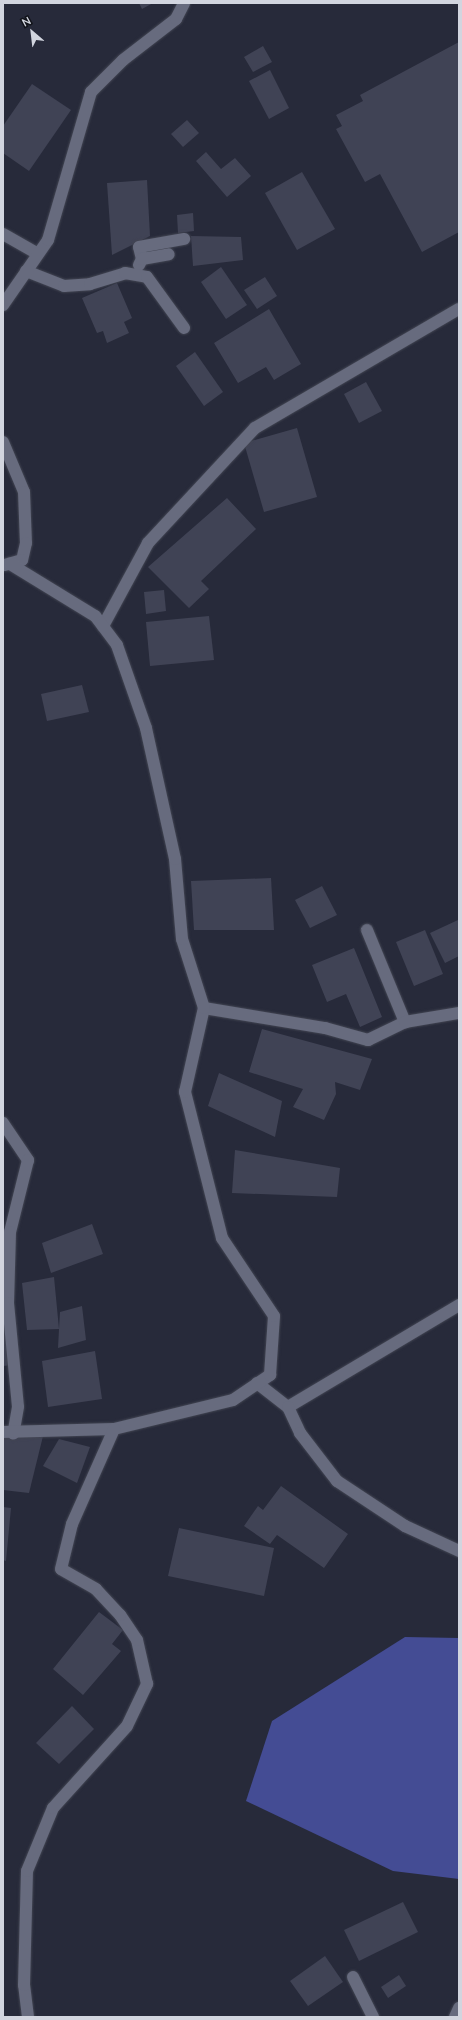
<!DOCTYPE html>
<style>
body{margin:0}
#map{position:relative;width:462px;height:2020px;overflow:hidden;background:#272a3a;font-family:Mulish,sans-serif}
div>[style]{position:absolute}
.forest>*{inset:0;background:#444c94}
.building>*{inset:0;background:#404355}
.roads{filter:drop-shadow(0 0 1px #424552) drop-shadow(0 0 1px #424552)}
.minor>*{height:12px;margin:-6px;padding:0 6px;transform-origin:6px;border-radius:6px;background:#676b7e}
span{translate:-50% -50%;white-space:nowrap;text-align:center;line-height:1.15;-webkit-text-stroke:3px #12141b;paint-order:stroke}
.frame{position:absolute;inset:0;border:4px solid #d2d5df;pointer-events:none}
.north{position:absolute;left:12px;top:12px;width:40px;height:40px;-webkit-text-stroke:3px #12141b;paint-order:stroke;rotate:332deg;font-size:11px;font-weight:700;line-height:16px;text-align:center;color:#d2d5df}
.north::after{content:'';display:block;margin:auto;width:14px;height:18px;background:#d2d5df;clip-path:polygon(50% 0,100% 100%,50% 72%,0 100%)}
</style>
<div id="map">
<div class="forest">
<i style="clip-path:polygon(405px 1637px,459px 1638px,459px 1879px,393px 1871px,246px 1801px,272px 1721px)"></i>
</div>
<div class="building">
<i style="clip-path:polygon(139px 3px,153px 3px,142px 9px)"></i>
<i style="clip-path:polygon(459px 42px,459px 232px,422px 252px,380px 174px,365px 182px,336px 129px,342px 126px,336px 115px,363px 101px,360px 95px)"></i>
<i style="clip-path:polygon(263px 46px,272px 62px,253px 72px,244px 57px)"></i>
<i style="clip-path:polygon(270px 70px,289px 108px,269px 119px,249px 81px)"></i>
<i style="clip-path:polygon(32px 84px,71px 110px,29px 171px,3px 153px,3px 126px)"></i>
<i style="clip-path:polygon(187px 120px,199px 133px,183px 147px,171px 134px)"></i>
<i style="clip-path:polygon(206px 152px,221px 169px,235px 158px,251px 176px,227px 197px,196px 161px)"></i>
<i style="clip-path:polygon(302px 172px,335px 229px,297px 250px,265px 193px)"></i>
<i style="clip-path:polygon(147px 180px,150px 236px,112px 255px,107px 183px)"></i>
<i style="clip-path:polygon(193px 213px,194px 231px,178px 233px,177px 215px)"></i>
<i style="clip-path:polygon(191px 236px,241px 237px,243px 260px,193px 266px)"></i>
<i style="clip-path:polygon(221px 267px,247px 305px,226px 319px,201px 282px)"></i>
<i style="clip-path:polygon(265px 277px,277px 296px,257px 309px,244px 290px)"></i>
<i style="clip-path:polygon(117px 283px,132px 318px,124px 322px,129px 333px,107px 343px,103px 331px,97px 333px,82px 298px)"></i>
<i style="clip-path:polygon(269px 309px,301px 364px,274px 380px,266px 367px,238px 383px,214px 343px)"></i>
<i style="clip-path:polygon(195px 352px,223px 392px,204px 406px,176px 366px)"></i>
<i style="clip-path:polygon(366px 382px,382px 411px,359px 423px,344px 394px)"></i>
<i style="clip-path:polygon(297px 428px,317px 497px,264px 512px,244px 443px)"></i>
<i style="clip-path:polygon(227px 498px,256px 529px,201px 581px,209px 589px,189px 608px,148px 567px)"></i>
<i style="clip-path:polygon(164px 590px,166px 611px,146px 614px,144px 592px)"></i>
<i style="clip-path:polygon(209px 616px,214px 660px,150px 666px,146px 622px)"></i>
<i style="clip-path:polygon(82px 685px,89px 712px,47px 721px,41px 694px)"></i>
<i style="clip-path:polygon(271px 878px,274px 930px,194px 930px,191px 881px)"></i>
<i style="clip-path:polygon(322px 886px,337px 915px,310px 928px,295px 900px)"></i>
<i style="clip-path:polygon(458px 920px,459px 956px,445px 963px,430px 933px)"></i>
<i style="clip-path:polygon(425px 930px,443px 974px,414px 986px,396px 942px)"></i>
<i style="clip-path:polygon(354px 948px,382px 1017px,360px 1027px,346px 994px,327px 1002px,312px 965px)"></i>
<i style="clip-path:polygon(262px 1029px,372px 1059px,360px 1090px,335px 1082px,336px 1094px,324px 1120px,293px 1107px,303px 1089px,249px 1072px)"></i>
<i style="clip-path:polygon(219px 1073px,282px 1101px,275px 1137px,208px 1106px)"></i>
<i style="clip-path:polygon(235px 1150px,340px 1168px,337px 1197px,232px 1193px)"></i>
<i style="clip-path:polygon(92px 1224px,103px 1254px,51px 1273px,42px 1243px)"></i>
<i style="clip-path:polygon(54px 1277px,59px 1329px,60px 1312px,82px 1306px,86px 1340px,58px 1348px,59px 1329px,27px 1330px,22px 1283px)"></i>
<i style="clip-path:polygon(3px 1303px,14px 1365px,3px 1366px)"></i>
<i style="clip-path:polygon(95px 1351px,102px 1399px,48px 1407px,42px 1361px)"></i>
<i style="clip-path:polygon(3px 1432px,44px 1432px,29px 1493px,3px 1490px)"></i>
<i style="clip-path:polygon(59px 1439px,90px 1447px,77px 1483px,43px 1466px)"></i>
<i style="clip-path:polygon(281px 1486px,348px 1534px,324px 1568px,277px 1535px,270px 1544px,244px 1526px,258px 1506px,263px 1510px)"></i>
<i style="clip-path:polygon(3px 1507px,11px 1508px,6px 1561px,3px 1560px)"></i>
<i style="clip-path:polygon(179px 1528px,274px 1548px,264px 1596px,168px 1576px)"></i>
<i style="clip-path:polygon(99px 1612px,123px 1630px,112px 1644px,121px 1651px,83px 1695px,53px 1669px)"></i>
<i style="clip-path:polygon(72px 1706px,94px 1729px,59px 1764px,36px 1743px)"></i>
<i style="clip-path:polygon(403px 1902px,418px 1932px,359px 1961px,344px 1930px)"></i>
<i style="clip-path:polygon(325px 1956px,343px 1982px,308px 2006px,290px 1981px)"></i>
<i style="clip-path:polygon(399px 1975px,406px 1986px,388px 1998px,381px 1987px)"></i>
</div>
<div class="roads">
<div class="minor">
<i style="left:3px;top:234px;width:40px;rotate:29.7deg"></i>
<i style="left:142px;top:259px;width:12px;rotate:-104deg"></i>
<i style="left:139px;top:247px;width:46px;rotate:-10.1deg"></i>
<i style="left:139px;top:265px;width:7px;rotate:-63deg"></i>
<i style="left:142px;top:259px;width:27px;rotate:-10deg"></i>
<i style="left:26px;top:271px;width:41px;rotate:21.5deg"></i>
<i style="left:64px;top:286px;width:26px;rotate:-4deg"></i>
<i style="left:90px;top:284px;width:37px;rotate:-17deg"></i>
<i style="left:125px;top:273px;width:22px;rotate:10deg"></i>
<i style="left:147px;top:277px;width:63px;rotate:54deg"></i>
<i style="left:3px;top:305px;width:79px;rotate:-55.3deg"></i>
<i style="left:48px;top:240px;width:154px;rotate:-73.8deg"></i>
<i style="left:91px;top:92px;width:45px;rotate:-45deg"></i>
<i style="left:123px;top:60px;width:67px;rotate:-37.7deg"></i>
<i style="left:176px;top:19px;width:18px;rotate:-63deg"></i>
<i style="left:3px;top:442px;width:54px;rotate:67.2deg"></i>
<i style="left:24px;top:492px;width:51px;rotate:87.8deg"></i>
<i style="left:26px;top:543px;width:17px;rotate:103deg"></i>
<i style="left:22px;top:560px;width:18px;rotate:164deg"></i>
<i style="left:103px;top:626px;width:94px;rotate:-61.5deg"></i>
<i style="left:148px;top:543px;width:157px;rotate:-47.1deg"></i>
<i style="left:255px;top:428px;width:236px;rotate:-30.3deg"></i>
<i style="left:367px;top:930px;width:100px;rotate:67.6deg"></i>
<i style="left:204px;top:1008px;width:123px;rotate:9.4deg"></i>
<i style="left:325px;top:1028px;width:45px;rotate:15.6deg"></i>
<i style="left:368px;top:1040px;width:41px;rotate:-25.9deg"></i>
<i style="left:405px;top:1022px;width:55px;rotate:-9.5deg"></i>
<i style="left:3px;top:1123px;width:45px;rotate:56deg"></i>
<i style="left:28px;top:1160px;width:74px;rotate:104deg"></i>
<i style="left:10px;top:1232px;width:71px;rotate:91.6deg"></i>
<i style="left:8px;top:1303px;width:104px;rotate:84.5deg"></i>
<i style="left:18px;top:1407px;width:27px;rotate:100deg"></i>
<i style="left:257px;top:1383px;width:39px;rotate:38deg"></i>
<i style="left:288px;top:1407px;width:199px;rotate:-30.8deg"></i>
<i style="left:288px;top:1407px;width:29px;rotate:65deg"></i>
<i style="left:300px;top:1433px;width:61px;rotate:52.4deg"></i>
<i style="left:337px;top:1481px;width:82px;rotate:33.5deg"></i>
<i style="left:405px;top:1526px;width:60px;rotate:24.8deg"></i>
<i style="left:3px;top:1432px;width:111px;rotate:-1.5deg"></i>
<i style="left:114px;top:1429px;width:122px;rotate:-13.7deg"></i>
<i style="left:233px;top:1400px;width:45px;rotate:-34deg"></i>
<i style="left:270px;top:1375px;width:59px;rotate:-86.1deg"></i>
<i style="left:274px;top:1316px;width:94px;rotate:-123.7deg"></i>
<i style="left:222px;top:1238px;width:151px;rotate:-104.2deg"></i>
<i style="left:185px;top:1092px;width:86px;rotate:-77.3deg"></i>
<i style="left:204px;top:1008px;width:72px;rotate:-107.7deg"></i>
<i style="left:182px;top:939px;width:80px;rotate:-95deg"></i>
<i style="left:175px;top:859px;width:134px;rotate:-102.5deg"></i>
<i style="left:146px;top:728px;width:88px;rotate:-109.3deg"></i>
<i style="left:117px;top:645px;width:36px;rotate:-127deg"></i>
<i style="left:95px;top:616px;width:100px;rotate:-148.5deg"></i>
<i style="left:353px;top:1977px;width:45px;rotate:63.4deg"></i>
<i style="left:28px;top:2017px;width:32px;rotate:-97deg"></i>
<i style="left:24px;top:1985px;width:114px;rotate:-88.5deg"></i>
<i style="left:27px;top:1871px;width:68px;rotate:-67.6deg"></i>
<i style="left:53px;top:1808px;width:110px;rotate:-47.9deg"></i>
<i style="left:127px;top:1726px;width:47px;rotate:-64.5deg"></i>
<i style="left:147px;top:1684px;width:45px;rotate:-102.8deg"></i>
<i style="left:137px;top:1640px;width:30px;rotate:-124deg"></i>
<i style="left:120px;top:1615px;width:35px;rotate:-133deg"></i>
<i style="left:96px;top:1589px;width:40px;rotate:-150.3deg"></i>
<i style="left:61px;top:1569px;width:46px;rotate:-76.3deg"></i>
<i style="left:72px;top:1524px;width:104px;rotate:-66.1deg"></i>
<i style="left:455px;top:2017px;width:10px;rotate:-66deg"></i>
</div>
</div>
<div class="frame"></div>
<div class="north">N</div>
</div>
